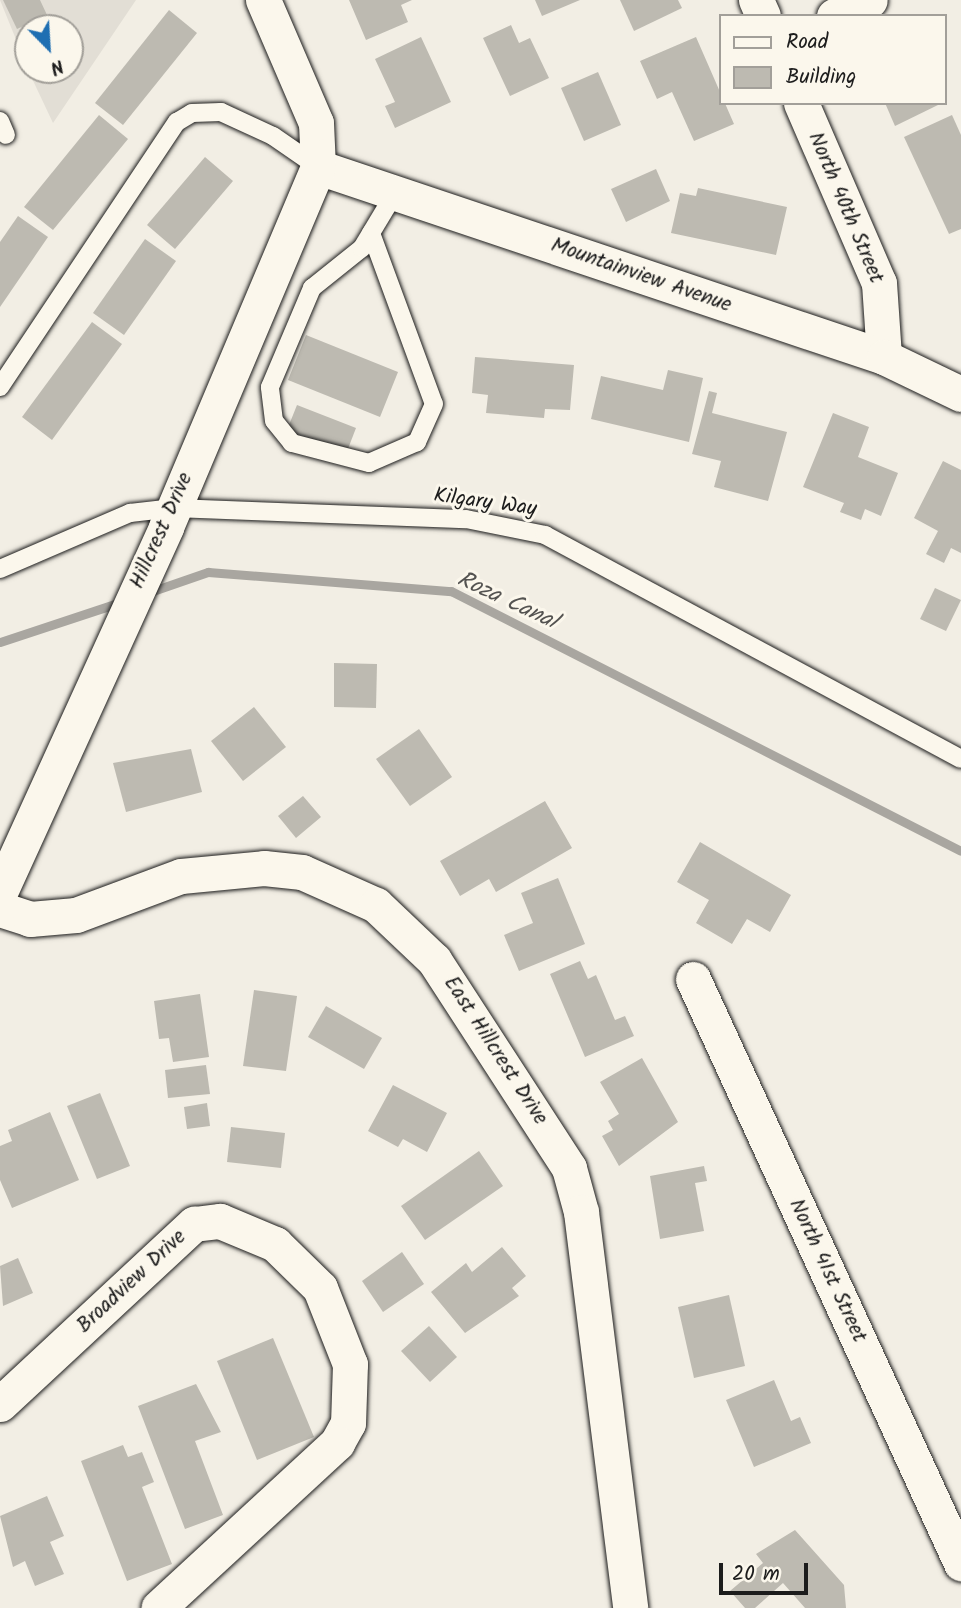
<!DOCTYPE html>
<style>
body{margin:0}
#map{position:relative;width:961px;height:1608px;overflow:hidden;background:#f2eee4;font-family:Kalam,sans-serif}
div>[style]{position:absolute}
.built>*{inset:0;background:#e2ded5}
.stream>*{height:9px;margin:-4.5px;padding:0 4.5px;transform-origin:4.5px;border-radius:4.5px;background:#a9a6a0}
.building>*{inset:0;background:#bdbab1}
.roads{filter:drop-shadow(0 0 2px #1c1c1c) drop-shadow(0 0 2px #1c1c1c)}
.service>*{height:18px;margin:-9px;padding:0 9px;transform-origin:9px;border-radius:9px;background:#fbf7ec}
.minor>*{height:35px;margin:-17.5px;padding:0 17.5px;transform-origin:17.5px;border-radius:17.5px;background:#fbf7ec}
span{translate:-50% -50%;white-space:nowrap;text-align:center;line-height:1.15;-webkit-text-stroke:6px #fbf7ec;paint-order:stroke}
.street-label{font-size:21px;color:#1c1c1c}
.water-label{font-size:23px;color:#545351;font-style:italic}
.legend{position:absolute;left:719px;top:14px;width:228px;height:91px;box-sizing:border-box;background:#fbf7ec;border:2px solid #a29f99;margin:0;padding:9px 12px;list-style:none;font-size:21px;color:#1c1c1c}
.legend li{display:flex;align-items:center;gap:14px;height:35px}
.legend b{width:35px;border:2px solid #a29f99}
.north{position:absolute;left:14px;top:14px;width:70px;height:70px;box-sizing:border-box;background:#fbf7ec;border:2px solid #a29f99;border-radius:50%;rotate:156deg;font-size:19px;font-weight:700;line-height:28px;text-align:center;color:#1c1c1c}
.north::after{content:'';display:block;margin:auto;width:24px;height:32px;background:#1f6fb2;clip-path:polygon(50% 0,100% 100%,50% 72%,0 100%)}
.scale{position:absolute;left:719px;top:1563px;width:89px;height:32px;box-sizing:border-box;border:4px solid #1c1c1c;border-top:0;padding-left:9px;font-size:21px;line-height:24px;white-space:nowrap;color:#1c1c1c;-webkit-text-stroke:5px #fbf7ec;paint-order:stroke}
</style>
<div id="map">
<div class="built">
<i style="clip-path:polygon(0 0,136px 0,53px 123px,28px 70px,70px 70px,70px 28px,28px 28px,28px 69px)"></i>
</div>
<div class="stream">
<i style="left:147px;top:593px;width:65px;rotate:-19deg"></i>
<i style="left:208px;top:572px;width:244px;rotate:4.5deg"></i>
<i style="left:451px;top:591px;width:572px;rotate:27.01deg"></i>
<i style="left:0;top:642px;width:127px;rotate:-18.3deg"></i>
</div>
<div class="building">
<i style="clip-path:polygon(3px 0,40px 0,47px 15px,17px 29px)"></i>
<i style="clip-path:polygon(349px 0,412px 0,401px 5px,408px 22px,366px 40px)"></i>
<i style="clip-path:polygon(535px 0,580px 0,542px 16px)"></i>
<i style="clip-path:polygon(620px 0,678px 0,682px 8px,634px 31px)"></i>
<i style="clip-path:polygon(169px 10px,197px 33px,123px 125px,95px 103px)"></i>
<i style="clip-path:polygon(511px 25px,519px 43px,530px 38px,549px 78px,510px 96px,483px 38px)"></i>
<i style="clip-path:polygon(421px 37px,451px 102px,395px 128px,385px 106px,395px 102px,375px 59px)"></i>
<i style="clip-path:polygon(696px 37px,734px 124px,694px 141px,672px 92px,657px 99px,640px 61px)"></i>
<i style="clip-path:polygon(598px 72px,621px 125px,584px 141px,561px 88px)"></i>
<i style="clip-path:polygon(885px 103px,937px 103px,938px 105px,895px 126px)"></i>
<i style="clip-path:polygon(99px 115px,128px 139px,53px 230px,24px 207px)"></i>
<i style="clip-path:polygon(952px 115px,961px 135px,961px 229px,949px 234px,904px 137px)"></i>
<i style="clip-path:polygon(205px 157px,233px 181px,175px 249px,147px 225px)"></i>
<i style="clip-path:polygon(656px 169px,670px 201px,626px 222px,611px 189px)"></i>
<i style="clip-path:polygon(698px 188px,787px 207px,776px 255px,671px 233px,680px 193px,696px 196px)"></i>
<i style="clip-path:polygon(18px 216px,48px 237px,0 307px,0 242px)"></i>
<i style="clip-path:polygon(145px 239px,176px 261px,124px 335px,93px 313px)"></i>
<i style="clip-path:polygon(92px 322px,122px 344px,52px 440px,22px 417px)"></i>
<i style="clip-path:polygon(306px 335px,398px 372px,380px 417px,288px 380px)"></i>
<i style="clip-path:polygon(475px 357px,574px 365px,570px 410px,545px 409px,544px 418px,486px 413px,488px 395px,472px 393px)"></i>
<i style="clip-path:polygon(668px 370px,703px 378px,689px 442px,591px 419px,601px 376px,663px 390px)"></i>
<i style="clip-path:polygon(709px 391px,717px 393px,712px 413px,787px 432px,768px 501px,714px 487px,721px 461px,692px 454px)"></i>
<i style="clip-path:polygon(297px 405px,356px 428px,346px 454px,287px 430px)"></i>
<i style="clip-path:polygon(833px 413px,869px 427px,858px 457px,898px 473px,881px 516px,865px 509px,861px 520px,840px 512px,844px 503px,803px 487px)"></i>
<i style="clip-path:polygon(943px 461px,961px 470px,961px 553px,951px 548px,944px 563px,926px 554px,938px 531px,914px 518px)"></i>
<i style="clip-path:polygon(935px 588px,961px 600px,946px 631px,920px 619px)"></i>
<i style="clip-path:polygon(334px 663px,377px 664px,376px 708px,334px 707px)"></i>
<i style="clip-path:polygon(254px 707px,286px 747px,243px 781px,211px 741px)"></i>
<i style="clip-path:polygon(419px 729px,452px 777px,410px 806px,376px 759px)"></i>
<i style="clip-path:polygon(191px 749px,202px 792px,126px 812px,113px 763px)"></i>
<i style="clip-path:polygon(303px 796px,321px 817px,296px 838px,278px 816px)"></i>
<i style="clip-path:polygon(545px 801px,572px 848px,496px 892px,489px 879px,460px 896px,440px 861px)"></i>
<i style="clip-path:polygon(700px 842px,791px 895px,770px 932px,747px 919px,732px 944px,696px 923px,709px 900px,677px 882px)"></i>
<i style="clip-path:polygon(558px 878px,585px 944px,519px 971px,504px 935px,533px 923px,521px 893px)"></i>
<i style="clip-path:polygon(580px 961px,588px 979px,596px 975px,615px 1020px,625px 1016px,634px 1036px,585px 1057px,550px 974px)"></i>
<i style="clip-path:polygon(254px 990px,297px 996px,286px 1071px,243px 1066px)"></i>
<i style="clip-path:polygon(200px 994px,209px 1057px,173px 1062px,169px 1038px,159px 1039px,154px 1001px)"></i>
<i style="clip-path:polygon(326px 1006px,382px 1038px,364px 1069px,308px 1037px)"></i>
<i style="clip-path:polygon(642px 1058px,678px 1122px,619px 1166px,602px 1136px,613px 1130px,608px 1121px,619px 1114px,600px 1082px)"></i>
<i style="clip-path:polygon(206px 1065px,210px 1094px,168px 1098px,165px 1070px)"></i>
<i style="clip-path:polygon(393px 1085px,447px 1113px,427px 1152px,403px 1139px,398px 1147px,368px 1131px)"></i>
<i style="clip-path:polygon(100px 1093px,130px 1166px,97px 1179px,67px 1106px)"></i>
<i style="clip-path:polygon(207px 1103px,210px 1126px,187px 1129px,184px 1107px)"></i>
<i style="clip-path:polygon(50px 1112px,79px 1180px,12px 1208px,0 1180px,0 1146px,12px 1141px,8px 1130px)"></i>
<i style="clip-path:polygon(231px 1127px,285px 1133px,281px 1168px,227px 1162px)"></i>
<i style="clip-path:polygon(479px 1151px,503px 1186px,425px 1240px,401px 1206px)"></i>
<i style="clip-path:polygon(704px 1166px,707px 1181px,695px 1183px,704px 1231px,660px 1239px,650px 1176px)"></i>
<i style="clip-path:polygon(502px 1247px,526px 1276px,512px 1288px,519px 1296px,465px 1333px,431px 1292px,466px 1263px,472px 1272px)"></i>
<i style="clip-path:polygon(402px 1252px,424px 1284px,383px 1312px,362px 1281px)"></i>
<i style="clip-path:polygon(18px 1258px,33px 1293px,3px 1306px,0 1266px)"></i>
<i style="clip-path:polygon(729px 1295px,745px 1366px,694px 1378px,678px 1307px)"></i>
<i style="clip-path:polygon(429px 1326px,457px 1357px,430px 1382px,401px 1351px)"></i>
<i style="clip-path:polygon(273px 1338px,314px 1437px,257px 1460px,217px 1361px)"></i>
<i style="clip-path:polygon(774px 1380px,791px 1421px,800px 1417px,811px 1443px,754px 1467px,726px 1400px)"></i>
<i style="clip-path:polygon(196px 1384px,221px 1432px,195px 1441px,223px 1515px,185px 1529px,138px 1406px)"></i>
<i style="clip-path:polygon(123px 1445px,128px 1457px,142px 1452px,154px 1482px,142px 1487px,172px 1564px,127px 1581px,81px 1461px)"></i>
<i style="clip-path:polygon(47px 1496px,64px 1536px,50px 1542px,64px 1574px,35px 1586px,25px 1561px,13px 1567px,0 1516px)"></i>
<i style="clip-path:polygon(795px 1530px,844px 1585px,846px 1608px,805px 1608px,783px 1583px,755px 1608px,745px 1608px,730px 1591px,763px 1563px,756px 1554px)"></i>
</div>
<div class="roads">
<div class="service">
<i style="left:0;top:121px;width:15px;rotate:67deg"></i>
<i style="left:371px;top:233px;width:182px;rotate:69.8deg"></i>
<i style="left:434px;top:404px;width:42px;rotate:114.1deg"></i>
<i style="left:417px;top:442px;width:52px;rotate:156.4deg"></i>
<i style="left:369px;top:463px;width:80px;rotate:-165.4deg"></i>
<i style="left:292px;top:443px;width:28px;rotate:-129deg"></i>
<i style="left:274px;top:421px;width:34px;rotate:-97deg"></i>
<i style="left:270px;top:387px;width:108px;rotate:-67deg"></i>
<i style="left:312px;top:288px;width:64px;rotate:-38.7deg"></i>
<i style="left:362px;top:248px;width:64px;rotate:-59deg"></i>
<i style="left:0;top:387px;width:319px;rotate:-56.3deg"></i>
<i style="left:177px;top:122px;width:17px;rotate:-31deg"></i>
<i style="left:192px;top:113px;width:29px;rotate:-2deg"></i>
<i style="left:221px;top:112px;width:57px;rotate:24.8deg"></i>
<i style="left:273px;top:136px;width:55px;rotate:34.6deg"></i>
<i style="left:0;top:569px;width:142px;rotate:-23.3deg"></i>
<i style="left:130px;top:513px;width:44px;rotate:-6.5deg"></i>
<i style="left:174px;top:508px;width:292px;rotate:2.2deg"></i>
<i style="left:466px;top:519px;width:81px;rotate:11.4deg"></i>
<i style="left:545px;top:535px;width:472px;rotate:28.3deg"></i>
</div>
<div class="minor">
<i style="left:756px;top:0;width:17px;rotate:66deg"></i>
<i style="left:834px;top:16px;width:39px;rotate:-24deg"></i>
<i style="left:801px;top:103px;width:196px;rotate:66.6deg"></i>
<i style="left:879px;top:283px;width:74px;rotate:86.1deg"></i>
<i style="left:318px;top:167px;width:597px;rotate:18.56deg"></i>
<i style="left:884px;top:357px;width:85px;rotate:25.7deg"></i>
<i style="left:0;top:892px;width:401px;rotate:-65.5deg"></i>
<i style="left:166px;top:527px;width:391px;rotate:-67.1deg"></i>
<i style="left:318px;top:167px;width:44px;rotate:-92.6deg"></i>
<i style="left:316px;top:123px;width:134px;rotate:-113.3deg"></i>
<i style="left:0;top:909px;width:32px;rotate:18deg"></i>
<i style="left:30px;top:919px;width:46px;rotate:-5deg"></i>
<i style="left:76px;top:915px;width:112px;rotate:-20.4deg"></i>
<i style="left:181px;top:876px;width:83px;rotate:-5.5deg"></i>
<i style="left:264px;top:868px;width:38px;rotate:6deg"></i>
<i style="left:302px;top:872px;width:81px;rotate:24deg"></i>
<i style="left:376px;top:905px;width:80px;rotate:43.5deg"></i>
<i style="left:434px;top:960px;width:248px;rotate:57deg"></i>
<i style="left:569px;top:1168px;width:46px;rotate:74.7deg"></i>
<i style="left:581px;top:1212px;width:399px;rotate:82.9deg"></i>
<i style="left:693px;top:979px;width:643px;rotate:65.35deg"></i>
<i style="left:0;top:1404px;width:265px;rotate:-42.9deg"></i>
<i style="left:194px;top:1224px;width:26px;rotate:-7deg"></i>
<i style="left:220px;top:1221px;width:60px;rotate:22.7deg"></i>
<i style="left:275px;top:1244px;width:63px;rotate:44.4deg"></i>
<i style="left:320px;top:1288px;width:82px;rotate:68.5deg"></i>
<i style="left:350px;top:1364px;width:59px;rotate:91.9deg"></i>
<i style="left:348px;top:1423px;width:23px;rotate:119deg"></i>
<i style="left:337px;top:1443px;width:243px;rotate:137.3deg"></i>
</div>
</div>
<div class="street-label">
<span style="left:845px;top:208px;rotate:67deg">North 40th Street</span>
<span style="left:641px;top:276px;rotate:19deg">Mountainview Avenue</span>
<span style="left:485px;top:503px;rotate:8deg">Kilgary Way</span>
<span style="left:162px;top:531px;rotate:-66deg">Hillcrest Drive</span>
<span style="left:495px;top:1051px;rotate:57deg">East Hillcrest Drive</span>
<span style="left:827px;top:1271px;rotate:65deg">North 41st Street</span>
<span style="left:132px;top:1282px;rotate:-43deg">Broadview Drive</span>
</div>
<div class="water-label">
<span style="left:507px;top:601px;rotate:25deg">Roza Canal</span>
</div>
<ul class="legend">
<li><b style="height:9px;background:#fbf7ec"></b>Road</li>
<li><b style="height:19px;background:#bdbab1"></b>Building</li>
</ul>
<div class="north">N</div>
<div class="scale">20 m</div>
</div>
